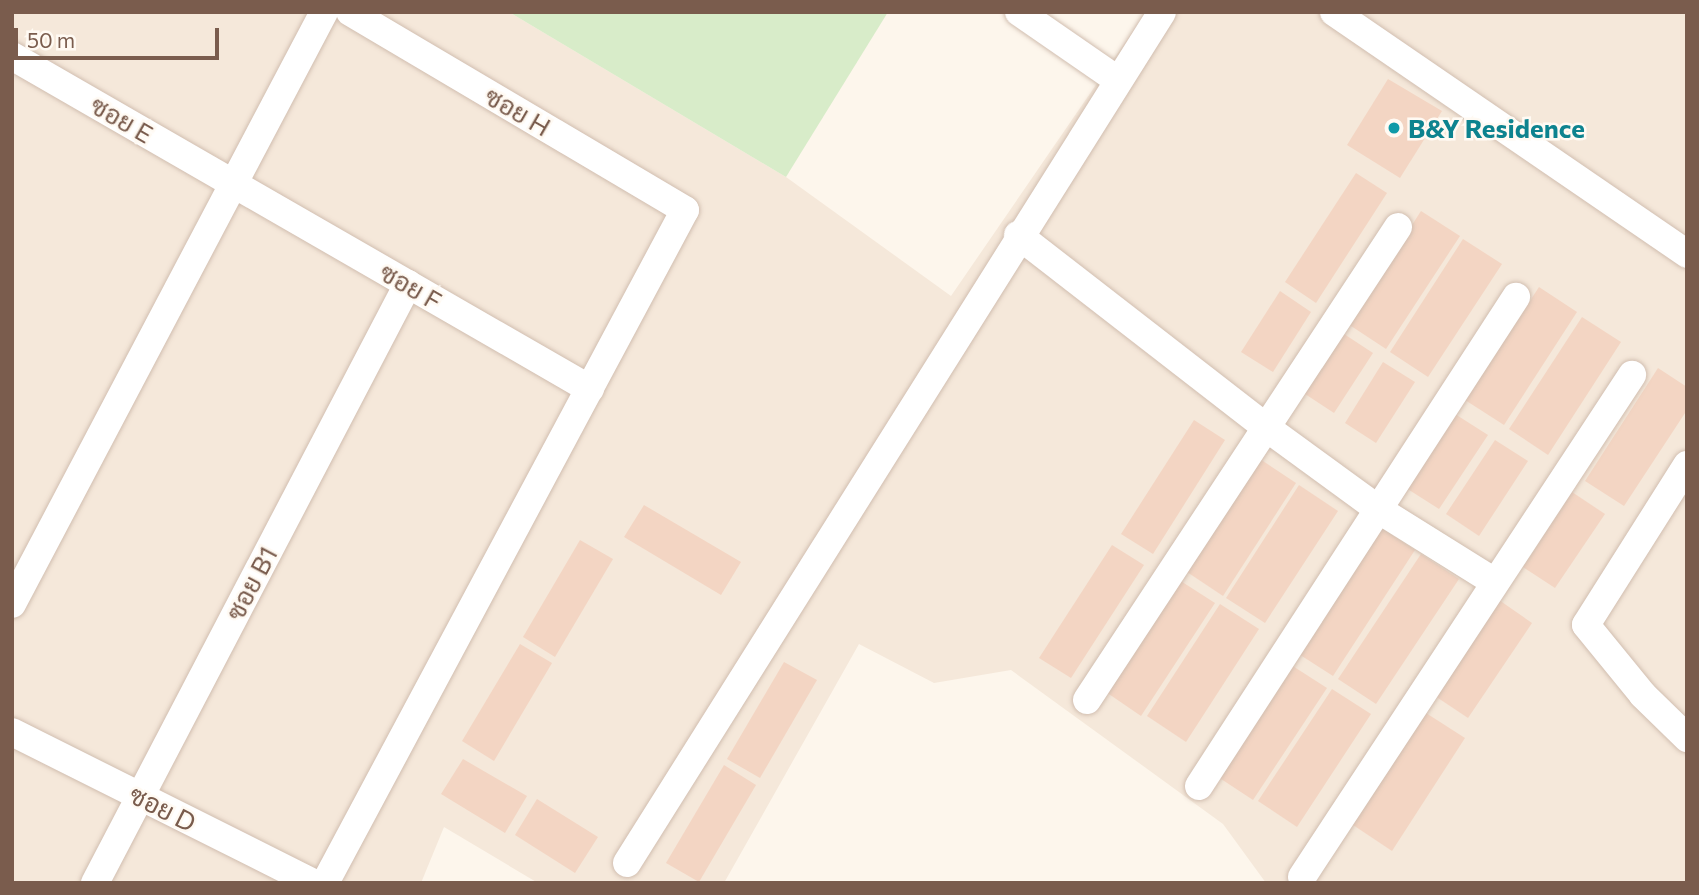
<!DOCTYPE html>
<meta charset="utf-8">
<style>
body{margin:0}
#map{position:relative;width:1699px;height:895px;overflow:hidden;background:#fdf6ec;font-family:Commissioner,Sarabun,sans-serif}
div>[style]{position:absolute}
.residential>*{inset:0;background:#f5e8da}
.green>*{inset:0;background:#d8ecc9}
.building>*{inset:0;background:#f3d5c3}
.roads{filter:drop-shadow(0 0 2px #d1beb0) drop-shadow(0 0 2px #d1beb0)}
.street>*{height:28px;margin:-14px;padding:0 14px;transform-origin:14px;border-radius:14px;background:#fff}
.dots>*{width:19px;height:19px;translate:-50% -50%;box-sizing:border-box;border:4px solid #fffaf3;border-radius:50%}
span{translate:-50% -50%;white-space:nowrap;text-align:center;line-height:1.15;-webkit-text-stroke:5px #fffaf3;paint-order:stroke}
.street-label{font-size:26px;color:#7a5c4d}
.culture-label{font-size:26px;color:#0d838f;font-weight:700}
.left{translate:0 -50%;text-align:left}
.frame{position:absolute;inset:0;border:14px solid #7a5c4d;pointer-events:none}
.scale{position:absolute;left:14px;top:28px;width:205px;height:32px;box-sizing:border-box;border:4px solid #7a5c4d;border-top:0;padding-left:9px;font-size:21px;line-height:24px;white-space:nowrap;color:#7a5c4d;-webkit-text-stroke:5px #fffaf3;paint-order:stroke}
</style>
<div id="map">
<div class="residential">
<i style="clip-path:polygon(12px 12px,509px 12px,786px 177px,951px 296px,1146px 12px,1687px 12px,1687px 883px,1266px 883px,1223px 824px,1011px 670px,934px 683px,859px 644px,724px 883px,538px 883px,444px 827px,421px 883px,12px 883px)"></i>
</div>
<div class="green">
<i style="clip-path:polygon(509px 12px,888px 12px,786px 177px)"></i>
</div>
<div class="building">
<i style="clip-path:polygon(1388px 79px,1442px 111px,1400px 178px,1347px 145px)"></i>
<i style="clip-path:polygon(1356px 173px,1387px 193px,1316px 303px,1285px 282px)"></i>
<i style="clip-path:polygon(1421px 211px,1460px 236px,1386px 349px,1348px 324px)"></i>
<i style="clip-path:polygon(1463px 239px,1502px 264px,1428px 377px,1390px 352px)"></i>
<i style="clip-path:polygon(1539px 287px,1577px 312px,1504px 425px,1465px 400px)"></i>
<i style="clip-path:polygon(1280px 291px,1311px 312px,1273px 372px,1241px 352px)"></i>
<i style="clip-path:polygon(1582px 317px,1621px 342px,1548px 455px,1509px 429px)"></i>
<i style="clip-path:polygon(1341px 332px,1373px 353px,1334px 413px,1302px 392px)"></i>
<i style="clip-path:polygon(1383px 362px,1415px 382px,1376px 443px,1345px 423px)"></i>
<i style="clip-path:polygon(1658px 368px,1687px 387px,1687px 410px,1624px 506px,1585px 481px)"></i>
<i style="clip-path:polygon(1455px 414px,1488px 435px,1439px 509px,1406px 488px)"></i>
<i style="clip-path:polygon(1194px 420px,1225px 440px,1153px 554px,1121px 534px)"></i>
<i style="clip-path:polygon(1495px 440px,1528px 461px,1479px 536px,1446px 514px)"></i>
<i style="clip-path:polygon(1257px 457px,1296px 483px,1223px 596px,1184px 570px)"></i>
<i style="clip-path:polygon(1299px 485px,1338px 511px,1265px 623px,1226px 598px)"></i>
<i style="clip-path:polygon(1572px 492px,1605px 514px,1555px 588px,1523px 567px)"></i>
<i style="clip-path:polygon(644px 505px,741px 562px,721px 595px,624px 537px)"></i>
<i style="clip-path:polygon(1377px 525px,1415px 550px,1333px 676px,1294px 651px)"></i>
<i style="clip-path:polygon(580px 540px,613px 559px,555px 657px,523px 637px)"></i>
<i style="clip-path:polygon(1112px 545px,1144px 565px,1071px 678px,1039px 658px)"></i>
<i style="clip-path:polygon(1421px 554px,1459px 579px,1376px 704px,1338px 679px)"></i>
<i style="clip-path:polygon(1176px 578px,1215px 603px,1141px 716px,1103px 690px)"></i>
<i style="clip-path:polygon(1499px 600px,1532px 623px,1468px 718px,1435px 696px)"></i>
<i style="clip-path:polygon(1220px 604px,1259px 629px,1186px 742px,1147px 716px)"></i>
<i style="clip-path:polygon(520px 644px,552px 663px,494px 761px,462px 741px)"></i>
<i style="clip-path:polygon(784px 662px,817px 680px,760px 778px,727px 759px)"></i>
<i style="clip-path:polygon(1288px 663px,1327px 688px,1253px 800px,1215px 775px)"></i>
<i style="clip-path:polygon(1332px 689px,1371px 714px,1297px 827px,1258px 801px)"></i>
<i style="clip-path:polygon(1426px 713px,1465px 738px,1392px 851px,1353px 825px)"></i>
<i style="clip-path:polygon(463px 759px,527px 796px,505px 833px,441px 794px)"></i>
<i style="clip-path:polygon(724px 765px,756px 785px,699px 882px,666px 863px)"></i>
<i style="clip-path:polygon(537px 799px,598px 837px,575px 873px,515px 835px)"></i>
</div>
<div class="roads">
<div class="street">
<i style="left:1019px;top:12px;width:118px;rotate:34.6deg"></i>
<i style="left:1334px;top:12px;width:428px;rotate:34.4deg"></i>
<i style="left:12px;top:56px;width:667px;rotate:29.95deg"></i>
<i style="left:1018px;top:235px;width:315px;rotate:37.8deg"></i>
<i style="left:1267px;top:428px;width:141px;rotate:36.1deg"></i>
<i style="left:1381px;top:511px;width:132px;rotate:32deg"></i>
<i style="left:1687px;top:465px;width:189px;rotate:122.3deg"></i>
<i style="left:1586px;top:625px;width:90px;rotate:50.8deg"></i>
<i style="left:1643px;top:695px;width:62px;rotate:44.3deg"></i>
<i style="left:12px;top:604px;width:669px;rotate:-62.21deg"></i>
<i style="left:1087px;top:700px;width:566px;rotate:-56.67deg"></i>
<i style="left:12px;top:732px;width:337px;rotate:26.6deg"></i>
<i style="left:1199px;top:786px;width:583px;rotate:-57.05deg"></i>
<i style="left:627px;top:863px;width:1005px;rotate:-57.84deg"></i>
<i style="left:1302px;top:877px;width:601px;rotate:-56.68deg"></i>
<i style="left:95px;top:883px;width:676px;rotate:-62.41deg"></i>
<i style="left:325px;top:883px;width:763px;rotate:-61.86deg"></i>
<i style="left:685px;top:210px;width:389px;rotate:-149.4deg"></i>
</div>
</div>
<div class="dots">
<i style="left:1394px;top:128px;background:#0f9aa8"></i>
</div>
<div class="street-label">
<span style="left:518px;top:111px;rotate:30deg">ซอย H</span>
<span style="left:122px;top:119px;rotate:30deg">ซอย E</span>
<span style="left:411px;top:286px;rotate:30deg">ซอย F</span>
<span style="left:251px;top:583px;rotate:-62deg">ซอย B1</span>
<span style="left:163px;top:808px;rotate:27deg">ซอย D</span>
</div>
<div class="culture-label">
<span class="left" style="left:1408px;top:128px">B&amp;Y Residence</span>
</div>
<div class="frame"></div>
<div class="scale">50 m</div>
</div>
